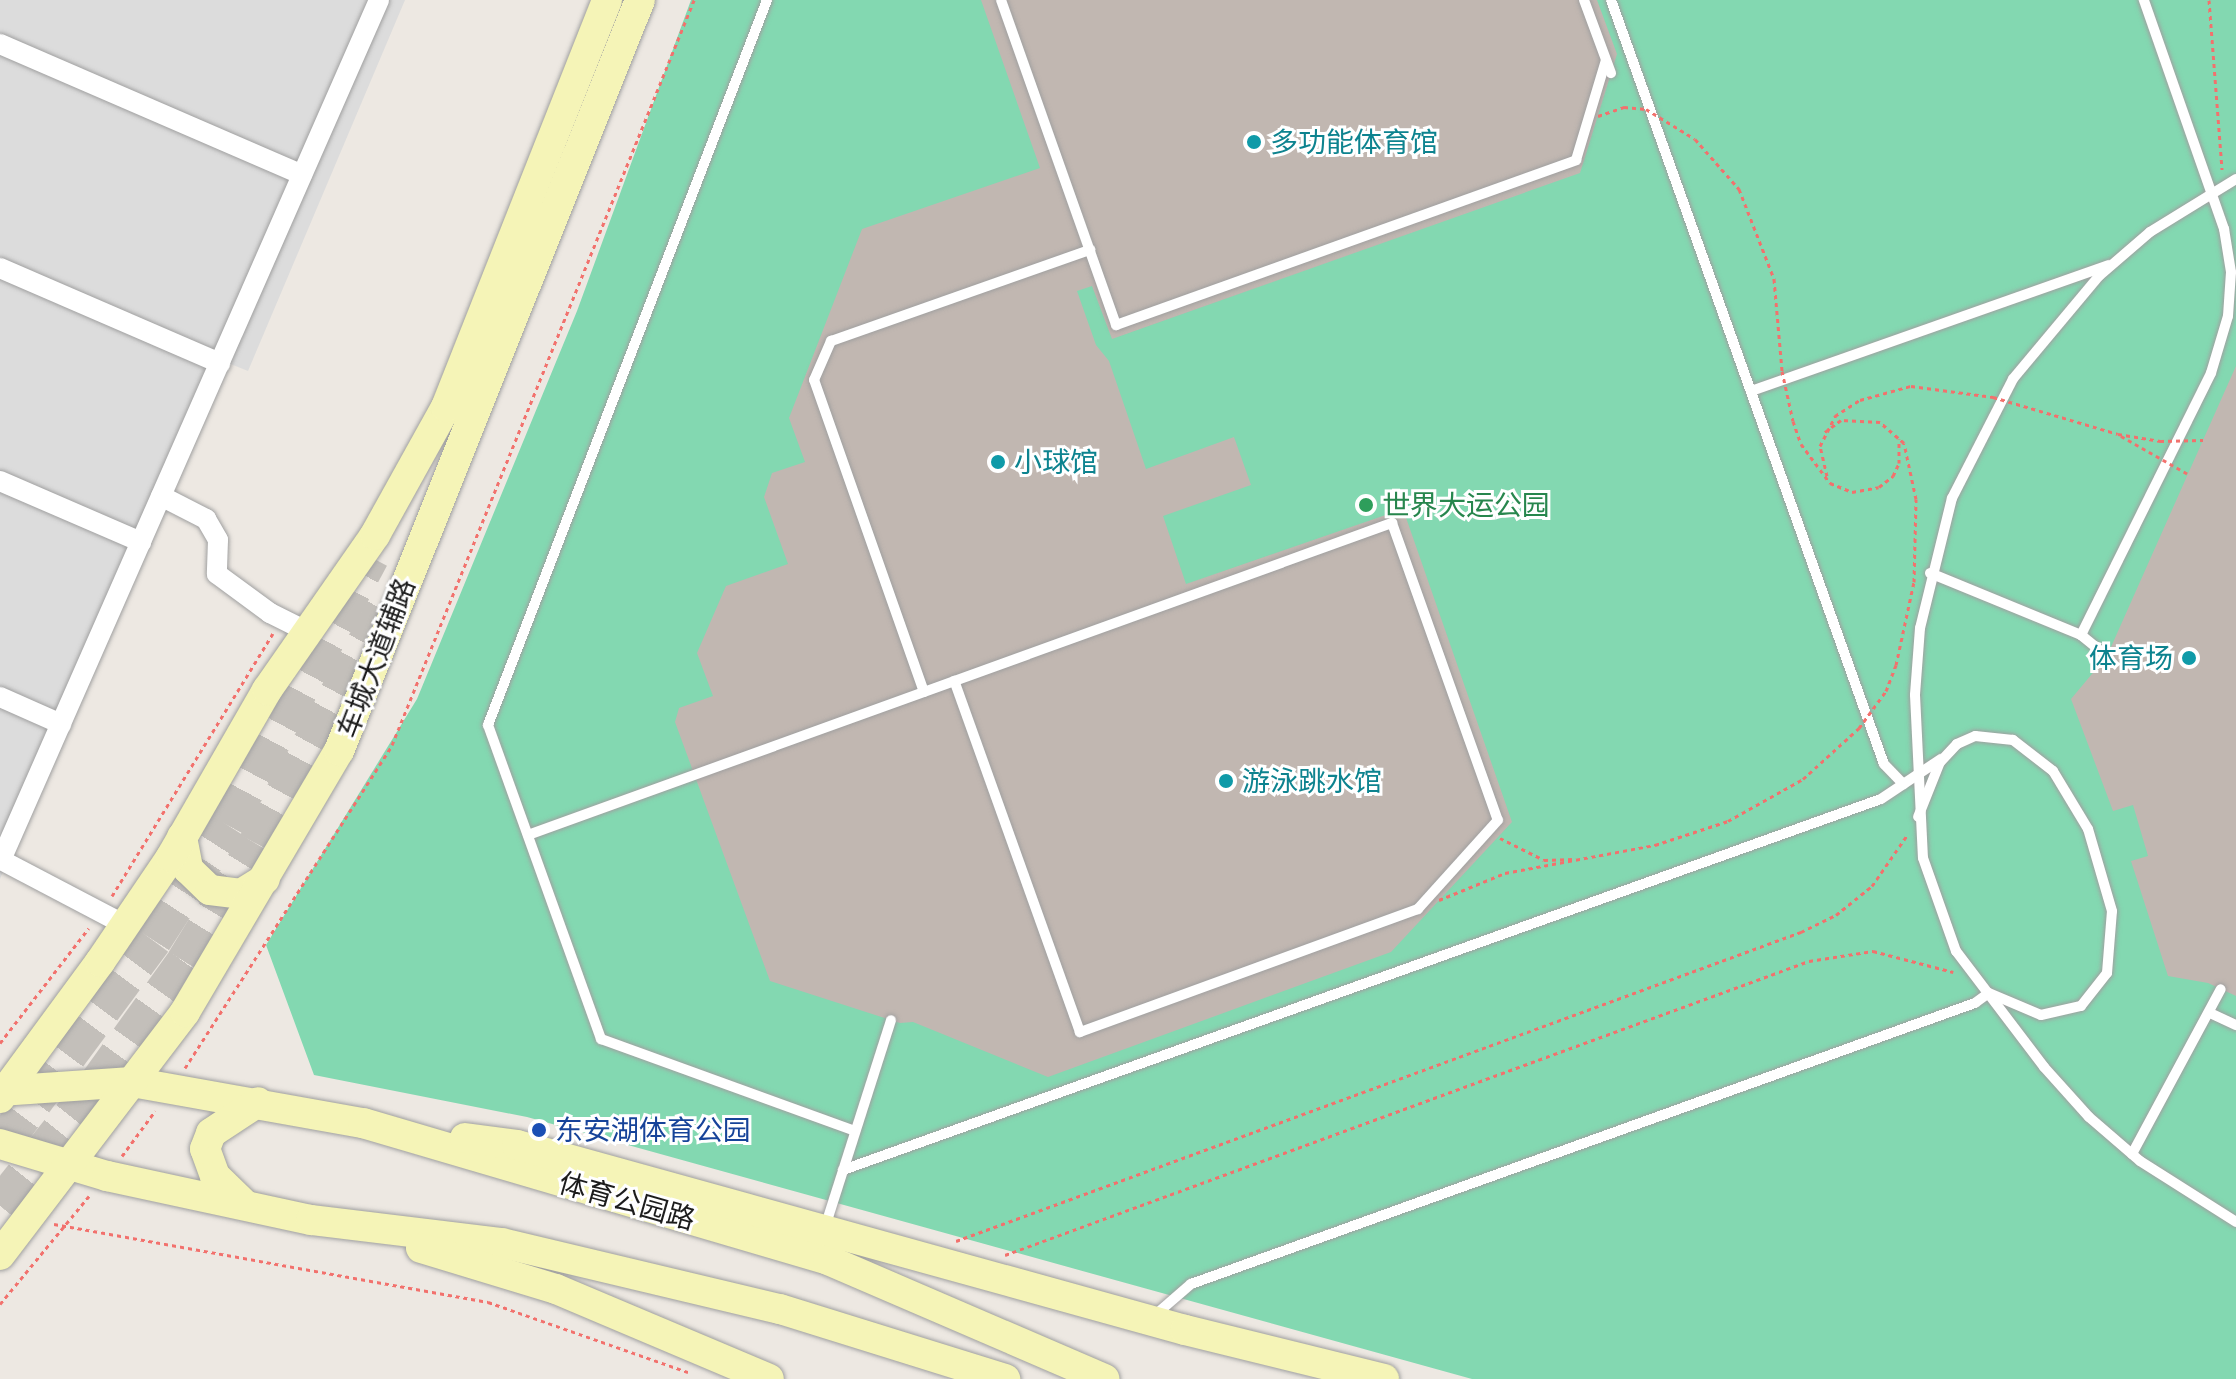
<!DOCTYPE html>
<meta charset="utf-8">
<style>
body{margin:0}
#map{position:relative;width:2236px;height:1379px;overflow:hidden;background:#ede8e2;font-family:Cabin,"Noto Sans SC",sans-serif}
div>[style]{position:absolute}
.pitch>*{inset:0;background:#83d8b1}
.parking>*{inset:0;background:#dcdcdc}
.building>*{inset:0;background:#c1b7b1}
.highway-tunnel>*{height:38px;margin-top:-19px;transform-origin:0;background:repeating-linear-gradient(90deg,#c3bfba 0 38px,transparent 0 57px)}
.path>*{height:3px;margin-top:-1.5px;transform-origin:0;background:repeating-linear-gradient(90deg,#f2716d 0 4px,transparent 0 8px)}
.roads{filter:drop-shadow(0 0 2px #a0a0a0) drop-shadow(0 0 2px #a0a0a0)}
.lane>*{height:10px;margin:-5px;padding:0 5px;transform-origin:5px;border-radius:5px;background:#fff}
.street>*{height:20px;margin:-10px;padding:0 10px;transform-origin:10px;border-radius:10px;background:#fff}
.secondary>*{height:30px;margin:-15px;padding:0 15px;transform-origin:15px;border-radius:15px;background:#f5f4b7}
.path-bridge>*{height:3px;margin-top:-1.5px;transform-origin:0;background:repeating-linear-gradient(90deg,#f2716d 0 4px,transparent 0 8px)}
.dots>*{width:22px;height:22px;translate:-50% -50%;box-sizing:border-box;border:4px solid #fff;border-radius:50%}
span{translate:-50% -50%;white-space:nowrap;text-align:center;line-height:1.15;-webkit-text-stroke:6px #fff;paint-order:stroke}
.culture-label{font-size:28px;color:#0d838f}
.left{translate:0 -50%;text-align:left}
.right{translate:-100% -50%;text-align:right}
.leisure-label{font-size:28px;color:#27864d}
.street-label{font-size:28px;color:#1c1c1c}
.transit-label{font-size:28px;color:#164399}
</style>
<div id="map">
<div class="pitch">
<i style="clip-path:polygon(691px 0,2236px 0,2236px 1379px,1472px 1379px,527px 1117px,314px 1075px,266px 945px,417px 699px,577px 311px)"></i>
</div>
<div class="parking">
<i style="clip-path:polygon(0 0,405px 0,248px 371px,218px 359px,0 879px)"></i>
</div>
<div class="building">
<i style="clip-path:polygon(981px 0,1597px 0,1617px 54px,1580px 173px,1112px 339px,1092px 286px,1077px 291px,1096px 345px,1109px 361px,1146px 469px,1234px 437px,1251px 485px,1163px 516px,1186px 584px,1403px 509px,1512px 822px,1391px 952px,1048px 1077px,913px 1022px,900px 1023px,770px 981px,675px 722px,679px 708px,713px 696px,697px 653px,726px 586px,788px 564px,764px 497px,772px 473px,805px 462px,789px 418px,862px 229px,1040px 168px)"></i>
<i style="clip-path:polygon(2236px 366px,2236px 996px,2208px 983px,2168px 976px,2131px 861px,2148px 856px,2133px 805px,2113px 811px,2071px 699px,2107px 656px)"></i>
</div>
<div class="highway-tunnel">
<i style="left:0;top:1147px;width:257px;rotate:-53.5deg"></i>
<i style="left:153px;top:940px;width:137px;rotate:-57.2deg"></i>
<i style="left:227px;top:825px;width:304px;rotate:-61.9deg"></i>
<i style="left:0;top:1206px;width:154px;rotate:-51.3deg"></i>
<i style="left:96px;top:1086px;width:153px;rotate:-54.3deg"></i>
<i style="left:185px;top:962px;width:138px;rotate:-58.6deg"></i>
<i style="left:257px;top:844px;width:268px;rotate:-61.5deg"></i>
</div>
<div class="path">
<i style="left:2209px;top:0;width:170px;rotate:85.6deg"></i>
<i style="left:1500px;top:838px;width:49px;rotate:26.6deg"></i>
<i style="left:1544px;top:860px;width:30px;rotate:-2deg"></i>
<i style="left:112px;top:896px;width:308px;rotate:-58.5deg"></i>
<i style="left:0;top:1043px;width:145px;rotate:-52.3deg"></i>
<i style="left:185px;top:1068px;width:384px;rotate:-57.3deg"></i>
<i style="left:392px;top:745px;width:804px;rotate:-67.93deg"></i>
<i style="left:122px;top:1156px;width:56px;rotate:-53.7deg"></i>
<i style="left:54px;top:1224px;width:441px;rotate:10.2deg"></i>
<i style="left:488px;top:1302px;width:212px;rotate:19.3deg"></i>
<i style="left:956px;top:1241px;width:900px;rotate:-20.09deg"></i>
<i style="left:1801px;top:932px;width:39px;rotate:-26deg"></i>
<i style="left:1836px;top:915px;width:46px;rotate:-38.9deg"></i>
<i style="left:1872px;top:886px;width:63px;rotate:-55.3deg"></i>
<i style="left:1005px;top:1255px;width:856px;rotate:-20.09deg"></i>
<i style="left:1809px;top:961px;width:65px;rotate:-8.9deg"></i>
<i style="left:1873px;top:951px;width:83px;rotate:14.7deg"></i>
<i style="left:0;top:1304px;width:140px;rotate:-50.5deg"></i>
</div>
<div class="roads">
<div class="lane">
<i style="left:767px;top:0;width:777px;rotate:111.05deg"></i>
<i style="left:488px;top:725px;width:334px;rotate:70.2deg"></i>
<i style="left:601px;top:1039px;width:270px;rotate:19.9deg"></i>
<i style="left:1001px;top:0;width:345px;rotate:70.5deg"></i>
<i style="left:1116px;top:325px;width:489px;rotate:-19.7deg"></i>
<i style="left:1576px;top:160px;width:104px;rotate:-73.3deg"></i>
<i style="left:1584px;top:0;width:78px;rotate:69.7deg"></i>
<i style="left:1611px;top:0;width:811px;rotate:70.34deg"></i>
<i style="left:1884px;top:764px;width:28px;rotate:46deg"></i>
<i style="left:2236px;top:179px;width:101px;rotate:148.4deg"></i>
<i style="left:2150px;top:232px;width:67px;rotate:139.2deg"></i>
<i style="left:2099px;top:276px;width:134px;rotate:129.9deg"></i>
<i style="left:2013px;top:379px;width:134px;rotate:117.1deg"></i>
<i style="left:1952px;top:498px;width:134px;rotate:103.8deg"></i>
<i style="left:1920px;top:628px;width:67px;rotate:94.3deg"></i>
<i style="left:1915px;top:695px;width:163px;rotate:87.2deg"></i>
<i style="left:1923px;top:858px;width:99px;rotate:70.5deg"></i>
<i style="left:1956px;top:951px;width:146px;rotate:52.8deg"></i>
<i style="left:2044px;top:1067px;width:67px;rotate:48deg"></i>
<i style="left:2089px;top:1117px;width:67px;rotate:40.8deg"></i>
<i style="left:2140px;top:1161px;width:114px;rotate:32.4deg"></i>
<i style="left:1751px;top:391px;width:379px;rotate:-19.4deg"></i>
<i style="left:1930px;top:573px;width:163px;rotate:22.3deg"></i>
<i style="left:2081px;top:635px;width:33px;rotate:39deg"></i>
<i style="left:2081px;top:635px;width:292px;rotate:-63.6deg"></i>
<i style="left:2211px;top:373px;width:59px;rotate:-73.4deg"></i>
<i style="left:2228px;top:316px;width:44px;rotate:-86.1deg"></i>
<i style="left:2231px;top:272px;width:44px;rotate:-99.2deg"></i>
<i style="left:2224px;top:229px;width:243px;rotate:-109.3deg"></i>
<i style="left:924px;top:692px;width:331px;rotate:-109.4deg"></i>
<i style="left:814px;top:380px;width:43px;rotate:-66.4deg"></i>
<i style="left:831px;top:341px;width:275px;rotate:-19.4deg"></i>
<i style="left:528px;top:835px;width:919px;rotate:-19.86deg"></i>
<i style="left:1392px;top:523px;width:315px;rotate:70.4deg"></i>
<i style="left:1498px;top:820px;width:120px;rotate:132deg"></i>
<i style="left:1418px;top:909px;width:360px;rotate:160deg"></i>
<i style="left:1080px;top:1032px;width:373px;rotate:-109.7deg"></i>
<i style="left:2210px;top:1013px;width:29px;rotate:25deg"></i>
<i style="left:2132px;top:1154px;width:187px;rotate:-61.7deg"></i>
<i style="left:843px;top:1170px;width:1102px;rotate:-19.67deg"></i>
<i style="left:1881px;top:799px;width:72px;rotate:-33.7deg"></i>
<i style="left:825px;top:1227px;width:217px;rotate:-72.3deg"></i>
<i style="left:1154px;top:1316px;width:49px;rotate:-40.9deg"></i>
<i style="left:1191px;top:1284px;width:833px;rotate:-19.72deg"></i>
<i style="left:1975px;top:1003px;width:17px;rotate:-36deg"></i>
<i style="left:1989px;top:993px;width:56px;rotate:22.9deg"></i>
<i style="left:2041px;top:1015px;width:41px;rotate:-12.7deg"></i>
<i style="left:2081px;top:1006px;width:42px;rotate:-51.8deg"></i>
<i style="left:2107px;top:973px;width:62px;rotate:-85.4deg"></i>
<i style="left:2112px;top:911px;width:85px;rotate:-106.3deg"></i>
<i style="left:2088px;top:829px;width:68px;rotate:-121.1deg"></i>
<i style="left:2053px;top:771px;width:51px;rotate:-142.2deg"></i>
<i style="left:2013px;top:740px;width:38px;rotate:-174deg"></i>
<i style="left:1975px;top:736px;width:20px;rotate:156deg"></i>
<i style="left:1957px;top:744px;width:25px;rotate:133deg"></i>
<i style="left:1940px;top:762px;width:59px;rotate:111.8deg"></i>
</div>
<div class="street">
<i style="left:0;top:44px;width:329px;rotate:23.4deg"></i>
<i style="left:0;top:268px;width:240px;rotate:23.4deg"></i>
<i style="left:0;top:481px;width:154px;rotate:23.4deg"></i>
<i style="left:161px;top:496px;width:51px;rotate:27.1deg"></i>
<i style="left:206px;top:519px;width:24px;rotate:60deg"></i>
<i style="left:218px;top:540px;width:34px;rotate:92deg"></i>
<i style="left:217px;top:574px;width:66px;rotate:36.3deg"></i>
<i style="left:270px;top:613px;width:42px;rotate:26.6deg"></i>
<i style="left:0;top:697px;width:67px;rotate:23.9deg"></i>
<i style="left:125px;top:925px;width:140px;rotate:-152.3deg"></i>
<i style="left:1px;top:860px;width:939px;rotate:-66.27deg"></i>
</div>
<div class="secondary">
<i style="left:182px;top:837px;width:33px;rotate:79deg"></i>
<i style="left:188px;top:869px;width:30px;rotate:44deg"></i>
<i style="left:210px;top:890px;width:31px;rotate:7deg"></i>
<i style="left:241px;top:894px;width:28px;rotate:-32deg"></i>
<i style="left:0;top:1091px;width:132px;rotate:-3.9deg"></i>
<i style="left:132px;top:1082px;width:235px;rotate:10.1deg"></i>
<i style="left:363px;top:1123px;width:485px;rotate:16.4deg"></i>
<i style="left:828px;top:1260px;width:301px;rotate:23.3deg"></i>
<i style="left:0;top:1098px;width:169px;rotate:-53.7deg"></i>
<i style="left:100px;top:962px;width:127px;rotate:-55.9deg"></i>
<i style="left:171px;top:857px;width:193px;rotate:-60.1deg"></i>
<i style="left:267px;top:690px;width:189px;rotate:-55.1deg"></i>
<i style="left:375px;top:535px;width:146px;rotate:-61deg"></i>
<i style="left:446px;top:407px;width:438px;rotate:-68.4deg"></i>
<i style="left:465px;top:1138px;width:52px;rotate:7.7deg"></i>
<i style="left:517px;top:1145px;width:693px;rotate:15.48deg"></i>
<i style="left:1185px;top:1330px;width:205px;rotate:13.8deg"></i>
<i style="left:0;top:1144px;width:112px;rotate:16.7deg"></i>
<i style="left:107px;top:1176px;width:209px;rotate:12.2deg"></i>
<i style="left:311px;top:1220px;width:192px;rotate:6.9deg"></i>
<i style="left:502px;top:1243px;width:286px;rotate:13.4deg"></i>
<i style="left:780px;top:1309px;width:236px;rotate:17.3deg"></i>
<i style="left:243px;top:1203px;width:39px;rotate:-136deg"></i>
<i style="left:215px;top:1176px;width:29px;rotate:-110deg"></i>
<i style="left:205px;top:1149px;width:17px;rotate:-69deg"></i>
<i style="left:211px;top:1133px;width:56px;rotate:-33.4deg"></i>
<i style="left:421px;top:1248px;width:141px;rotate:16.9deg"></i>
<i style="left:556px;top:1289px;width:231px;rotate:22.9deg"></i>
<i style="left:0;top:1255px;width:305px;rotate:-52.7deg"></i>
<i style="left:185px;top:1012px;width:303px;rotate:-59.5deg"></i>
<i style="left:339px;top:751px;width:809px;rotate:-68.16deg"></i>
</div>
</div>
<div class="path-bridge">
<i style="left:1598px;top:116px;width:28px;rotate:-19deg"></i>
<i style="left:1624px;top:107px;width:22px;rotate:5deg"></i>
<i style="left:1646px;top:109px;width:57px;rotate:31.5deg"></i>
<i style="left:1695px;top:139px;width:67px;rotate:48.7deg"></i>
<i style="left:1739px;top:189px;width:97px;rotate:68.7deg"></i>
<i style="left:1774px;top:279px;width:92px;rotate:85deg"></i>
<i style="left:1782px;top:371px;width:51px;rotate:77.6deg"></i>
<i style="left:1793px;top:421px;width:24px;rotate:71deg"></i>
<i style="left:1801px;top:444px;width:49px;rotate:53.4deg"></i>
<i style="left:1830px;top:483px;width:24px;rotate:22deg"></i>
<i style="left:1852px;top:492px;width:27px;rotate:-10deg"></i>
<i style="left:1879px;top:487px;width:18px;rotate:-38deg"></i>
<i style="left:1893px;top:476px;width:14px;rotate:-65deg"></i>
<i style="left:1899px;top:463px;width:24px;rotate:-90deg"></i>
<i style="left:2121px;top:436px;width:77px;rotate:29.6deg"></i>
<i style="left:1827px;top:476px;width:31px;rotate:-103deg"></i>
<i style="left:1820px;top:446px;width:34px;rotate:-63deg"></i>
<i style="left:1835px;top:416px;width:30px;rotate:-33deg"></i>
<i style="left:1860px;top:400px;width:53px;rotate:-15.4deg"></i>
<i style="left:1911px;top:386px;width:83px;rotate:7.6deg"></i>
<i style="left:1993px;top:397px;width:130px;rotate:16.5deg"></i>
<i style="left:2118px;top:434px;width:43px;rotate:9.5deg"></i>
<i style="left:2160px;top:441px;width:43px;rotate:-1.3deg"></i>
<i style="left:1439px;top:900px;width:71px;rotate:-22.2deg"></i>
<i style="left:1505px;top:873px;width:153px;rotate:-10.6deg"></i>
<i style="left:1655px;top:845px;width:77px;rotate:-18.2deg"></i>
<i style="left:1728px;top:821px;width:86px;rotate:-29.2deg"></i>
<i style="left:1803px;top:779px;width:76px;rotate:-42.3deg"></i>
<i style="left:1859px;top:728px;width:46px;rotate:-53.9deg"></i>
<i style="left:1886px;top:691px;width:28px;rotate:-69deg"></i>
<i style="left:1896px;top:665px;width:85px;rotate:-77.8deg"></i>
<i style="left:1914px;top:582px;width:83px;rotate:-88.6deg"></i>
<i style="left:1916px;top:499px;width:57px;rotate:-102.1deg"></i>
<i style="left:1904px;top:443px;width:32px;rotate:-139deg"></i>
<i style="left:1880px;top:422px;width:39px;rotate:-177deg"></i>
<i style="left:1841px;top:420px;width:21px;rotate:143deg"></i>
</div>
<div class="dots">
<i style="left:1254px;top:142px;background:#0f9aa8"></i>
<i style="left:998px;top:462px;background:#0f9aa8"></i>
<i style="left:1366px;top:505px;background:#2e9e5b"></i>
<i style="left:2189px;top:658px;background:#0f9aa8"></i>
<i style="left:1226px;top:781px;background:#0f9aa8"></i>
<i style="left:539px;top:1130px;background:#1a4fb4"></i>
</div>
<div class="culture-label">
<span class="left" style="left:1270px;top:142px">多功能体育馆</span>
<span class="left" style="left:1014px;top:462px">小球馆</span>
<span class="right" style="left:2173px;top:658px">体育场</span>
<span class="left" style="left:1242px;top:781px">游泳跳水馆</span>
</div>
<div class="leisure-label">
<span class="left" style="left:1382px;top:505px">世界大运公园</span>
</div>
<div class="street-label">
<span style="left:376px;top:658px;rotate:-69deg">车城大道辅路</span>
<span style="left:627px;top:1201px;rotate:16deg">体育公园路</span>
</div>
<div class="transit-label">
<span class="left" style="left:555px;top:1130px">东安湖体育公园</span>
</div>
</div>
